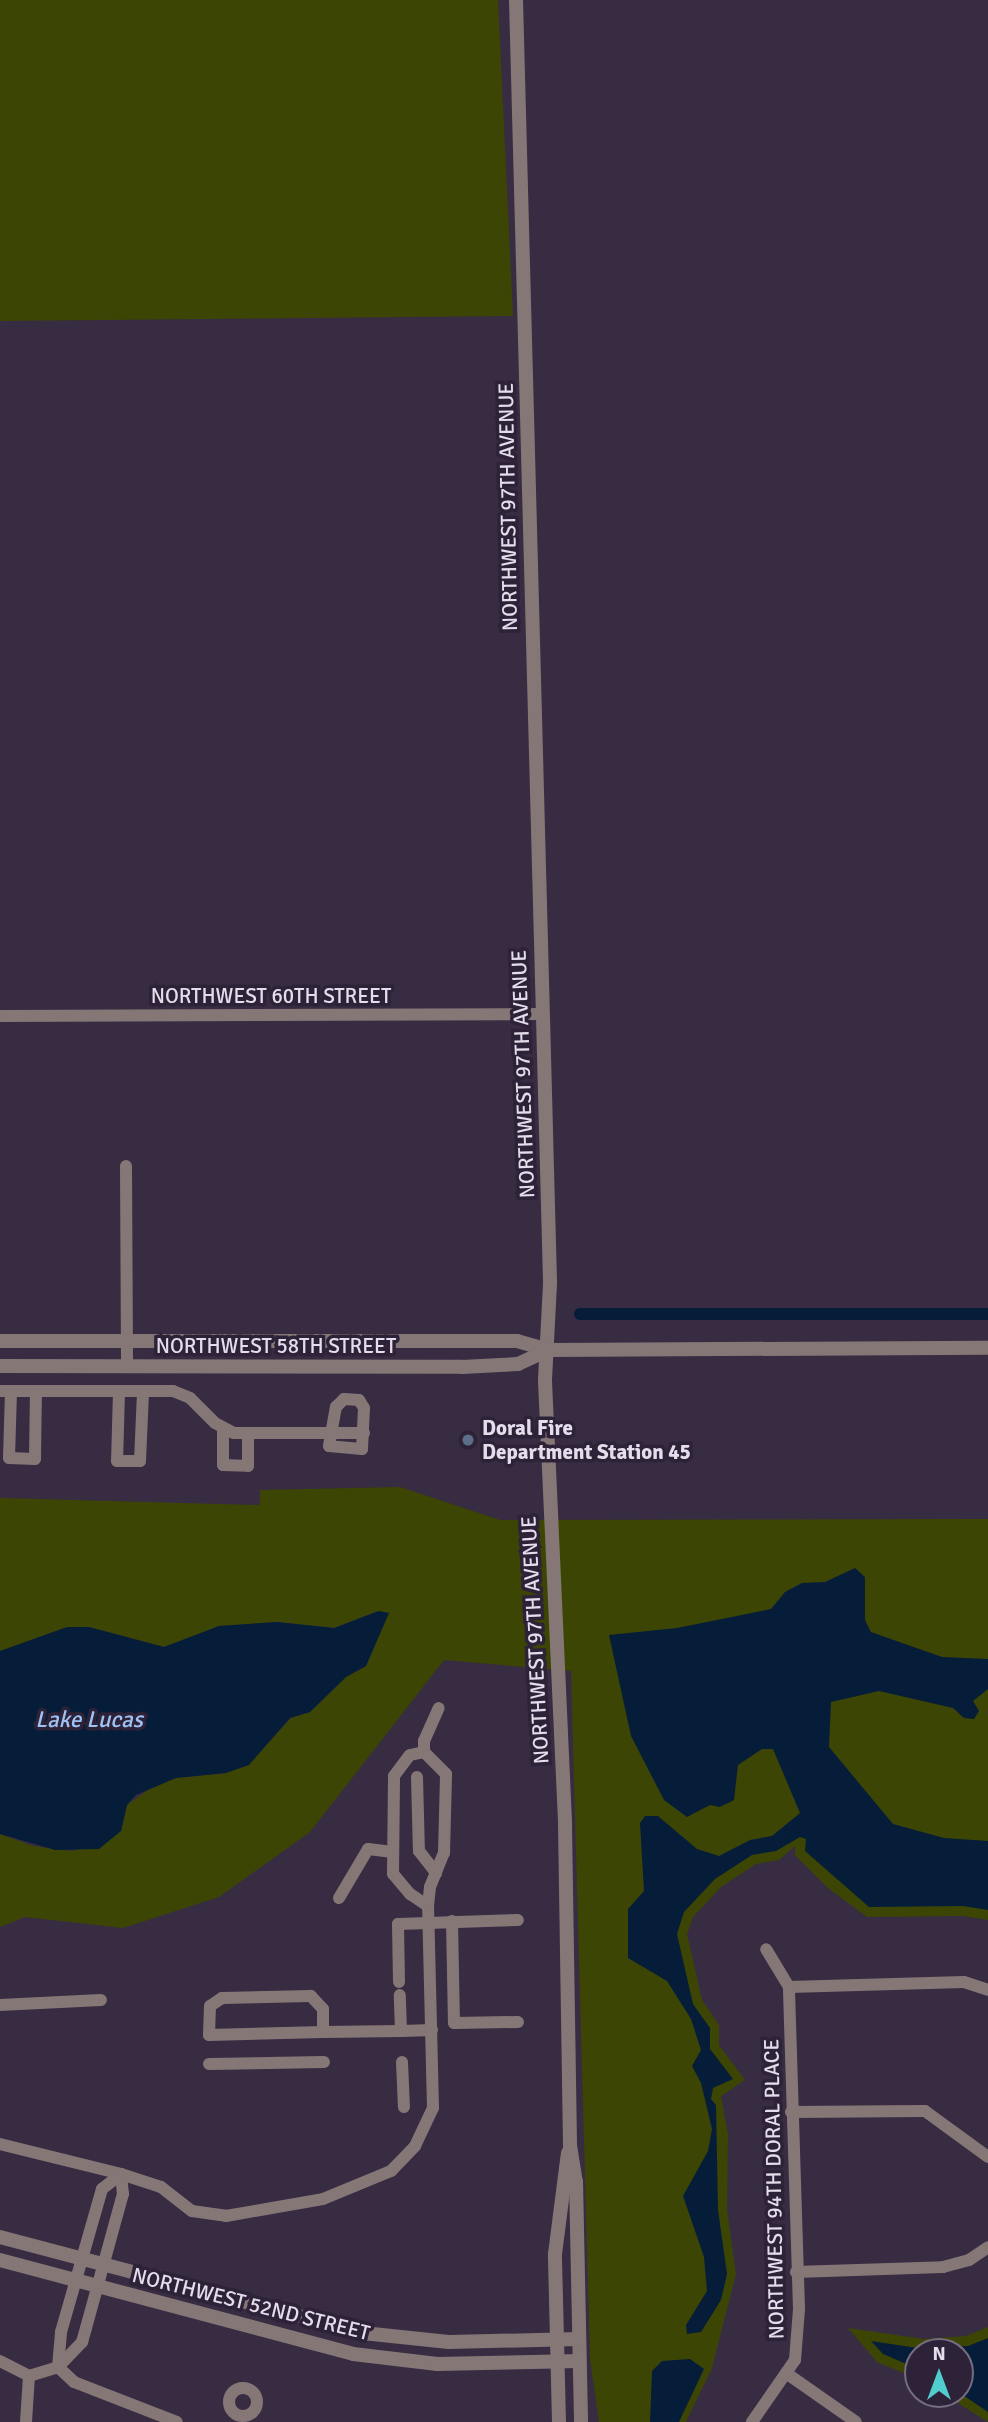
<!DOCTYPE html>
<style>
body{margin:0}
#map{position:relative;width:988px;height:2422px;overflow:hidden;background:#382c42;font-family:Signika,sans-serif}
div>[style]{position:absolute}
.green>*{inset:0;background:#3d4504}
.water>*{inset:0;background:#051d39}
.canal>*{height:12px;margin:-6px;padding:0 6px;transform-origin:6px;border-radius:6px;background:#051d39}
.minor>*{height:12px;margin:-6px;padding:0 6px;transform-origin:6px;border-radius:6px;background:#867777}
.minor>.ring{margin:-6px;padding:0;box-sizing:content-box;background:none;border:12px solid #867777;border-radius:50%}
.tertiary>*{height:14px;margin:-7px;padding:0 7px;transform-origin:7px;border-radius:7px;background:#867777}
.dots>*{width:19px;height:19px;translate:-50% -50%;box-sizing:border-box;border:4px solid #2e2238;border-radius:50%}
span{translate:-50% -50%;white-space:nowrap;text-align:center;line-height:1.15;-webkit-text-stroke:7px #2e2238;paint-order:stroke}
.street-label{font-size:21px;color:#e4ddeb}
.poi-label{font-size:21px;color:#e4ddeb;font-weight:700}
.left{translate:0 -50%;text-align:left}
.water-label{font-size:23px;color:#9cc3f3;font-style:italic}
.north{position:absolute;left:904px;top:2338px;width:70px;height:70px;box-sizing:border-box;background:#2e2238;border:2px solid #776d80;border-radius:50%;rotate:0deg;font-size:19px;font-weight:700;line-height:28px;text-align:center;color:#e4ddeb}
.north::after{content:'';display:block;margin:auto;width:24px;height:32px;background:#52cdcd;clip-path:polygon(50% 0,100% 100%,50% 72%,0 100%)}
</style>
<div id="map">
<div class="green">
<i style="clip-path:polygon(0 0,498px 0,513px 316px,0 321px)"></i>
<i style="clip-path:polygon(400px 1487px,500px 1520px,988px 1519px,988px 1920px,963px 1916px,867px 1917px,828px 1888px,795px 1855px,795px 1846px,779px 1860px,756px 1864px,721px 1887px,693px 1917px,687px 1934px,702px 2000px,719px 2025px,719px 2045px,745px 2080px,721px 2096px,728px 2134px,727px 2209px,736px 2274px,712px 2368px,686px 2422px,599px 2422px,590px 2358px,571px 1671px,444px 1660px,310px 1832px,219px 1897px,123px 1928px,25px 1917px,0 1927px,0 1834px,33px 1846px,73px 1851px,121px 1831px,127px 1805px,154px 1786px,176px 1778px,226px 1773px,265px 1746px,291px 1718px,310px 1712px,346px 1677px,366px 1666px,388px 1613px,378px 1611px,334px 1628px,277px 1622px,219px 1626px,164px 1647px,89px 1627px,0 1651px,0 1498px,260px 1505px,260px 1490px)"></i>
<i style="clip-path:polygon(988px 2327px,988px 2422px,944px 2394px,960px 2394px,960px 2352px,918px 2352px,918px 2379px,877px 2362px,848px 2328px,924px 2339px,966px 2336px)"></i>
</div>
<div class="water">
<i style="clip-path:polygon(855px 1568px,865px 1577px,865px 1620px,871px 1632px,942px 1657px,988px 1659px,988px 1689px,973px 1701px,979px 1711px,974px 1719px,964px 1718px,953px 1708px,879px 1691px,831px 1702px,829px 1747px,893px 1824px,944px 1838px,988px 1841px,988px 1910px,963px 1906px,869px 1907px,805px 1851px,806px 1839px,800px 1837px,776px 1851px,752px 1855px,715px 1879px,684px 1912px,677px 1934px,693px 2004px,710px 2028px,710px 2049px,733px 2079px,713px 2088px,711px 2099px,716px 2105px,718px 2210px,727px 2274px,721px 2300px,701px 2332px,687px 2334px,686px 2325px,707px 2291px,704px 2257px,683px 2196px,708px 2151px,712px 2129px,701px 2083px,692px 2066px,701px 2050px,691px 2019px,667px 1981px,628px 1958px,628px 1909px,644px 1891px,640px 1823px,645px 1816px,658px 1816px,697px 1849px,719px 1856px,750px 1840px,772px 1836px,800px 1813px,773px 1749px,762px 1749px,738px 1765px,734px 1800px,720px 1807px,710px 1805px,687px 1817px,664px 1800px,631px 1736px,609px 1635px,677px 1628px,771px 1609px,785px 1592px,802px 1583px,825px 1582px)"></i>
<i style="clip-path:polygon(379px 1611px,389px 1613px,366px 1666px,346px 1677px,310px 1712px,290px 1718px,249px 1765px,226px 1773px,176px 1778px,136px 1795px,127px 1805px,121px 1831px,99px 1849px,55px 1850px,0 1834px,0 1651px,67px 1627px,89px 1627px,164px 1647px,219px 1626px,277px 1622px,334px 1628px)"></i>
<i style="clip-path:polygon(988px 2338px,988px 2412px,960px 2393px,960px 2352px,918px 2352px,918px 2369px,883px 2354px,871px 2341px,924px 2349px,968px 2346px)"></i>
<i style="clip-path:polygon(690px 2359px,704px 2369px,679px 2422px,650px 2422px,652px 2371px,662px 2361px)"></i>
</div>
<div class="canal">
<i style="left:580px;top:1314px;width:408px"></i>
</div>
<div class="minor">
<i style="left:0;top:1016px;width:542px;rotate:-0.21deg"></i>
<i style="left:126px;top:1166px;width:199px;rotate:89.7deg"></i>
<i style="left:0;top:1391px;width:173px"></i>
<i style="left:173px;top:1391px;width:18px;rotate:22deg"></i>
<i style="left:190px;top:1398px;width:35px;rotate:45deg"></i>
<i style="left:215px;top:1423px;width:21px;rotate:28deg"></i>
<i style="left:234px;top:1433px;width:130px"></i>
<i style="left:11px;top:1391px;width:67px;rotate:91.7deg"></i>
<i style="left:9px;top:1458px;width:26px;rotate:2deg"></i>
<i style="left:35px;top:1459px;width:68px;rotate:-89.2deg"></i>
<i style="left:119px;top:1391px;width:70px;rotate:91.6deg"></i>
<i style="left:117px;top:1461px;width:23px"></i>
<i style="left:140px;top:1461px;width:70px;rotate:-87.5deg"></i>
<i style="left:344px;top:1399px;width:15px;rotate:4deg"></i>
<i style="left:359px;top:1400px;width:9px;rotate:58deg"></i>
<i style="left:364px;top:1408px;width:41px;rotate:92.8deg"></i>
<i style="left:362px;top:1449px;width:33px;rotate:-175deg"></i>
<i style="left:329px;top:1446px;width:40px;rotate:-80deg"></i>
<i style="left:336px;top:1407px;width:11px;rotate:-45deg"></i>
<i style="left:223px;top:1429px;width:36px;rotate:90deg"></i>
<i style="left:223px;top:1465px;width:25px;rotate:2deg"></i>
<i style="left:248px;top:1466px;width:33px;rotate:-90deg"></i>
<i style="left:417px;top:1777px;width:74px;rotate:88.5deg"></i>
<i style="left:419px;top:1851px;width:28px;rotate:52deg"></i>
<i style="left:339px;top:1898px;width:57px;rotate:-59.4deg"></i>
<i style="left:368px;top:1849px;width:25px;rotate:7deg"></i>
<i style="left:428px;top:1906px;width:22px;rotate:-146deg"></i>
<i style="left:410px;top:1894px;width:26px;rotate:-130deg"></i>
<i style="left:393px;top:1874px;width:98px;rotate:-89.4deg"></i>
<i style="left:394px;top:1776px;width:26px;rotate:-53deg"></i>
<i style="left:410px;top:1755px;width:14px;rotate:-12deg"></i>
<i style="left:424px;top:1752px;width:11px;rotate:-90deg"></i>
<i style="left:424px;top:1741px;width:36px;rotate:-66deg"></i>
<i style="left:452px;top:1921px;width:102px;rotate:88.9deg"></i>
<i style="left:454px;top:2023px;width:64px;rotate:-0.9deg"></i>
<i style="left:399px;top:1982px;width:58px;rotate:-91deg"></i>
<i style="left:398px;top:1924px;width:120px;rotate:-1.9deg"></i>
<i style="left:789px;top:1987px;width:175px;rotate:-1.6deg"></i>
<i style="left:964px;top:1982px;width:25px;rotate:18deg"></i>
<i style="left:0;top:2005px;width:101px;rotate:-2.8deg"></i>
<i style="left:401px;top:2031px;width:31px;rotate:-2deg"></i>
<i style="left:323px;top:2032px;width:23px;rotate:-90deg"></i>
<i style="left:323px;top:2009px;width:18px;rotate:-133deg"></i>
<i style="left:311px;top:1996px;width:89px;rotate:178.7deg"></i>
<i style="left:222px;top:1998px;width:14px;rotate:146deg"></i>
<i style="left:210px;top:2006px;width:29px;rotate:92deg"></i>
<i style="left:209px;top:2035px;width:114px;rotate:-1.5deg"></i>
<i style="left:323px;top:2032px;width:78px;rotate:-0.7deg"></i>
<i style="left:401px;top:2031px;width:36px;rotate:-92deg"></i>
<i style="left:402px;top:2062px;width:45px;rotate:87.5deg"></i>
<i style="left:209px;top:2064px;width:115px;rotate:-1deg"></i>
<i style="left:791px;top:2112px;width:134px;rotate:-0.4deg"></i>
<i style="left:925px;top:2111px;width:78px;rotate:36.1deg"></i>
<i style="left:0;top:2144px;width:125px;rotate:13.9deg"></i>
<i style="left:121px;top:2174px;width:42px;rotate:18deg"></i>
<i style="left:161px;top:2187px;width:39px;rotate:38deg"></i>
<i style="left:192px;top:2211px;width:34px;rotate:8deg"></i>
<i style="left:226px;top:2216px;width:98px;rotate:-9.9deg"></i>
<i style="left:323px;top:2199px;width:74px;rotate:-22.4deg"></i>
<i style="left:391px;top:2171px;width:35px;rotate:-46deg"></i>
<i style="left:415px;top:2146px;width:42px;rotate:-64.7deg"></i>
<i style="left:433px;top:2108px;width:202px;rotate:-91.4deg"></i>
<i style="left:428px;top:1906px;width:19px;rotate:-84deg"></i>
<i style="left:430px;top:1887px;width:37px;rotate:-68deg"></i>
<i style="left:444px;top:1853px;width:79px;rotate:-88.5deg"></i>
<i style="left:446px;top:1774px;width:31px;rotate:-135deg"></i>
<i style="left:796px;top:2272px;width:147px;rotate:-1.9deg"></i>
<i style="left:943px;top:2267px;width:27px;rotate:-15deg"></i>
<i style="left:969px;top:2260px;width:23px;rotate:-34deg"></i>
<i style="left:0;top:2361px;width:33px;rotate:27deg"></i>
<i style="left:29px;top:2376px;width:30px;rotate:-17deg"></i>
<i style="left:58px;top:2367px;width:22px;rotate:43deg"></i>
<i style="left:74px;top:2382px;width:110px;rotate:21.2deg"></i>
<i style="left:58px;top:2367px;width:35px;rotate:-85deg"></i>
<i style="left:61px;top:2332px;width:149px;rotate:-74deg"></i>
<i style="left:102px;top:2189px;width:24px;rotate:-38deg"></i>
<i style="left:58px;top:2367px;width:35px;rotate:-46deg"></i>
<i style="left:82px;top:2342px;width:15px;rotate:-74deg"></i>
<i style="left:86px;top:2328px;width:139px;rotate:-74.6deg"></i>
<i style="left:123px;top:2194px;width:20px;rotate:-96deg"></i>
<i style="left:786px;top:2373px;width:85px;rotate:35deg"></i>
<i class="ring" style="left:229px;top:2388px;width:16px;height:16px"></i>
<i style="left:26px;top:2422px;width:46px;rotate:-86.3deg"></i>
<i style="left:752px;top:2422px;width:75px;rotate:-55.3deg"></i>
<i style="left:795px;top:2360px;width:51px;rotate:-85.5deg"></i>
<i style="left:799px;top:2309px;width:322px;rotate:-91.8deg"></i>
<i style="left:789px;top:1987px;width:44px;rotate:-121.2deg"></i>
</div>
<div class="tertiary">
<i style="left:516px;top:0;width:1284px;rotate:88.48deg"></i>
<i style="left:550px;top:1284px;width:97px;rotate:93deg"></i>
<i style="left:545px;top:1381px;width:444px;rotate:87.4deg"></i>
<i style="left:565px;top:1825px;width:320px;rotate:89.1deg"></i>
<i style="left:570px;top:2145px;width:36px;rotate:81deg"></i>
<i style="left:576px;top:2181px;width:241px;rotate:88.8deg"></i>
<i style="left:0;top:1341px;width:517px"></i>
<i style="left:517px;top:1341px;width:32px;rotate:16deg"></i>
<i style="left:548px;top:1350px;width:440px;rotate:-0.3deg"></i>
<i style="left:0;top:1366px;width:462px;rotate:0.1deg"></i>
<i style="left:462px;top:1367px;width:56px;rotate:-3.1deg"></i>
<i style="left:518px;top:1364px;width:33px;rotate:-25deg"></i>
<i style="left:0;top:2237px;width:375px;rotate:14.8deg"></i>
<i style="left:363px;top:2333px;width:86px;rotate:6deg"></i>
<i style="left:449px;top:2342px;width:130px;rotate:-1.3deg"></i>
<i style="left:0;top:2260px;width:365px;rotate:14.9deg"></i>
<i style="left:353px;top:2354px;width:85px;rotate:6.8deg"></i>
<i style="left:437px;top:2364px;width:142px;rotate:-1.2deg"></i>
<i style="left:559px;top:2422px;width:168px;rotate:-91.4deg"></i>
<i style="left:555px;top:2254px;width:102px;rotate:-82.7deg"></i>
</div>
<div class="dots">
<i style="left:468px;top:1440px;background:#5c6f8a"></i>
</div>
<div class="street-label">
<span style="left:508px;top:507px;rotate:-91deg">NORTHWEST 97TH AVENUE</span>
<span style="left:271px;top:996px">NORTHWEST 60TH STREET</span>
<span style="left:523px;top:1074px;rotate:-92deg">NORTHWEST 97TH AVENUE</span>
<span style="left:276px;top:1346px">NORTHWEST 58TH STREET</span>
<span style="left:535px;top:1640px;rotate:-93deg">NORTHWEST 97TH AVENUE</span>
<span style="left:774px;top:2189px;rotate:-91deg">NORTHWEST 94TH DORAL PLACE</span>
<span style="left:251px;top:2304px;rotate:14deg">NORTHWEST 52ND STREET</span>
</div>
<div class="poi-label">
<span class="left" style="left:482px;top:1440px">Doral Fire<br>Department Station 45</span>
</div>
<div class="water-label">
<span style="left:89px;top:1720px">Lake Lucas</span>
</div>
<div class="north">N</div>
</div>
